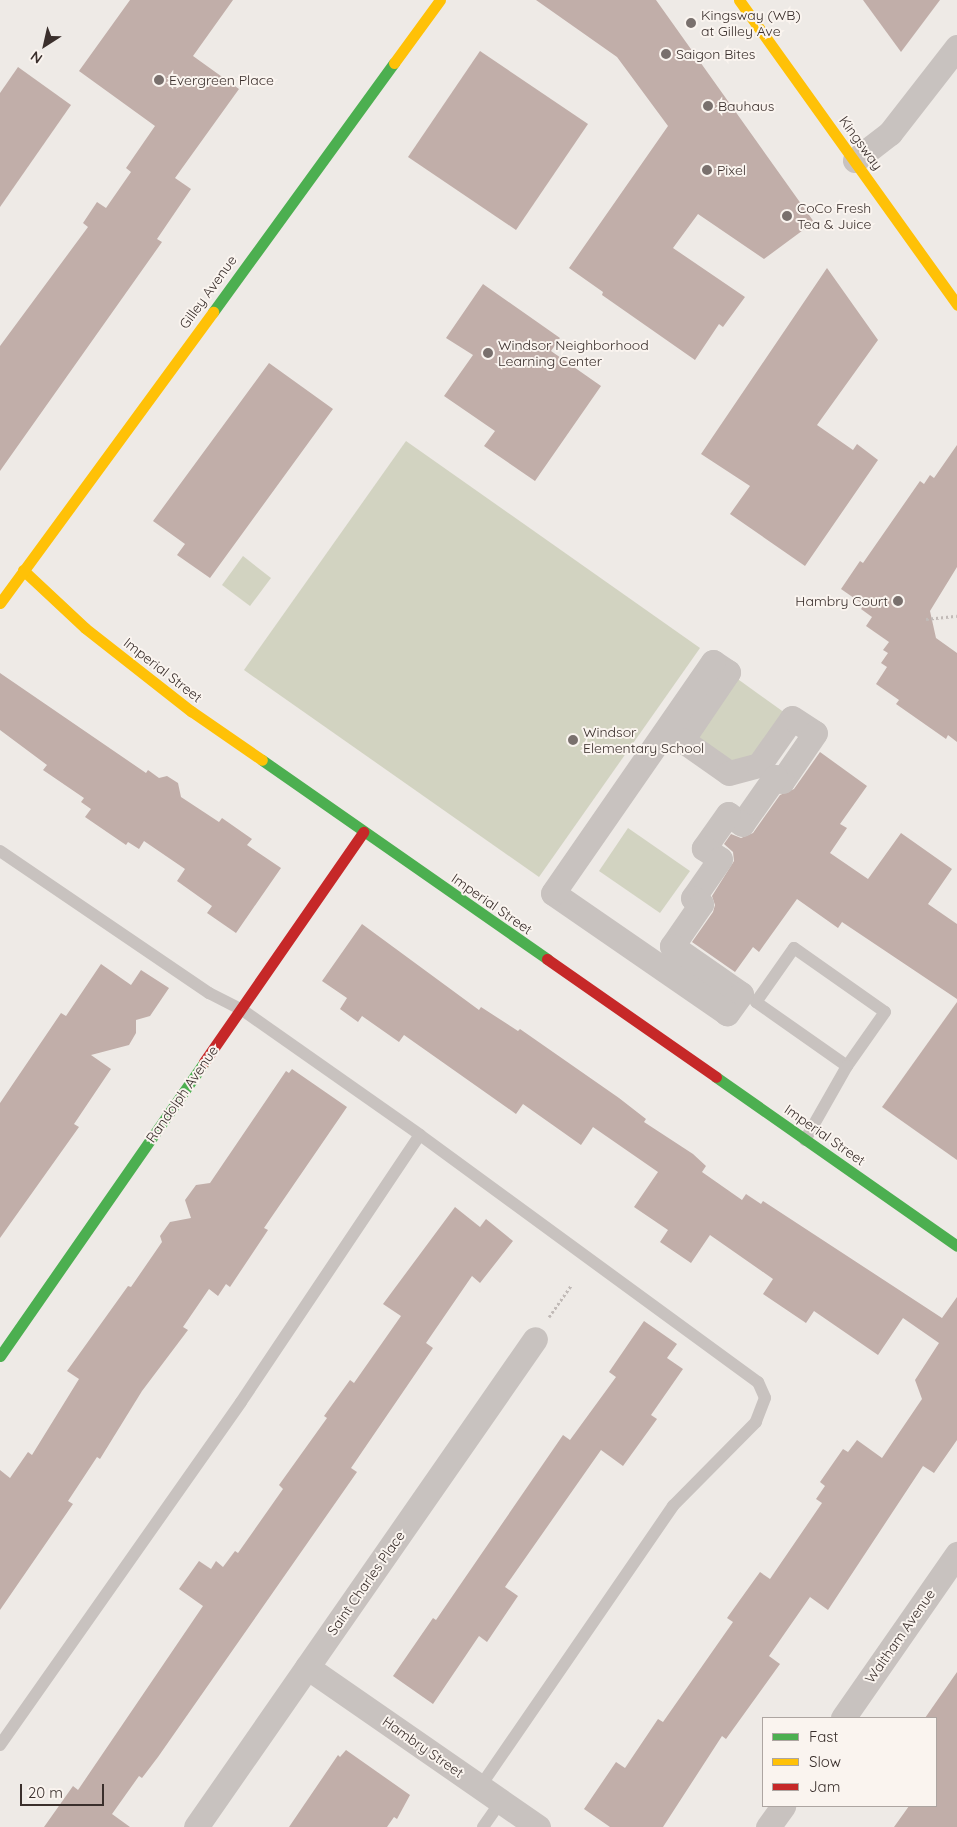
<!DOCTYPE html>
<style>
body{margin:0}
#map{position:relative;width:957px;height:1827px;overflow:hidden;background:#eeeae6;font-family:Quicksand,sans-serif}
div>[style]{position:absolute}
.green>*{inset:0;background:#d2d3c1}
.building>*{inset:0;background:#c1aea9}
.path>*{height:3px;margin-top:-1.5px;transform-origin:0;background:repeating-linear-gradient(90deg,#c1bab7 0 2.5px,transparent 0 5px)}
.lane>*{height:12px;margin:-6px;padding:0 6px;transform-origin:6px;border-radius:6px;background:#c8c2bf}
.street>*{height:25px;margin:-12.5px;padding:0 12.5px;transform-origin:12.5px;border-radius:12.5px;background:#c8c2bf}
.fast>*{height:11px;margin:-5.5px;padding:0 5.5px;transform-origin:5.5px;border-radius:5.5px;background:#4caf50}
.slow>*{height:11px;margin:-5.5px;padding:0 5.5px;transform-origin:5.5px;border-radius:5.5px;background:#ffc107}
.jam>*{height:11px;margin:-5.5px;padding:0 5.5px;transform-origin:5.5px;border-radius:5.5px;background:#c62828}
.dots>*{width:14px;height:14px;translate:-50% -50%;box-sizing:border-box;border:2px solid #faf4ef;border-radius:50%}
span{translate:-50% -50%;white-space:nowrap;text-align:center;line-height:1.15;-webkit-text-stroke:4px #faf4ef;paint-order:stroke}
.poi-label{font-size:14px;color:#3a2f2c}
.left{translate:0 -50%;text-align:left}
.right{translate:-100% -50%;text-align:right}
.street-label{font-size:14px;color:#3a2f2c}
.legend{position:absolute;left:762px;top:1717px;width:175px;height:90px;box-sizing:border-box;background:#faf4ef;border:1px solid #ada5a1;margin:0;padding:6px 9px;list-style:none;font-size:15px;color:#3a2f2c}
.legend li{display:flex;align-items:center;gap:10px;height:25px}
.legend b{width:25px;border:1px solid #ada5a1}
.north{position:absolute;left:20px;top:20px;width:50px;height:50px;-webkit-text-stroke:4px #faf4ef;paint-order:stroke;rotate:215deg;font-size:14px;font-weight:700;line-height:20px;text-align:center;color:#3a2f2c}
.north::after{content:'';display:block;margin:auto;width:18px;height:22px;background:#3a2f2c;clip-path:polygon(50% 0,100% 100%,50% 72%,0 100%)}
.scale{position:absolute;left:20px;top:1784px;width:84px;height:22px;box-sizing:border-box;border:2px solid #3a2f2c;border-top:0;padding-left:6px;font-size:15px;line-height:18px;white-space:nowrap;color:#3a2f2c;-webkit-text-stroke:4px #faf4ef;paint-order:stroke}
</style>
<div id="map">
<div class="green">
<i style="clip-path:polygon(406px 441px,700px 648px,539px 877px,244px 670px)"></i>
<i style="clip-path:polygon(243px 556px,271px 578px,250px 606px,222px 585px)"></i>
<i style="clip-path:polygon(728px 672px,792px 718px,759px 765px,729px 773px,682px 740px)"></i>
<i style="clip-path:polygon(628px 828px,690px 871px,660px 913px,599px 871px)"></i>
</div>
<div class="building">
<i style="clip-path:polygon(130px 0,233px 0,193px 56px,239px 89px,175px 178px,191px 189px,157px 239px,162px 242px,0 471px,0 346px,88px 227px,83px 223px,97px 202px,106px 208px,131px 172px,126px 168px,155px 126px,79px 71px)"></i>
<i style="clip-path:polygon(536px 0,656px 0,814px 222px,764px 259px,698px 214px,673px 248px,745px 297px,723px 327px,719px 324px,695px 360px,602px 295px,603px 292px,569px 268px,668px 126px,617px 57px)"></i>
<i style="clip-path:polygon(863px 0,940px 0,901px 52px)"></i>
<i style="clip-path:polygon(480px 51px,588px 124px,516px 230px,408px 157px)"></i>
<i style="clip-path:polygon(18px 67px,71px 105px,0 207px,0 93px)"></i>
<i style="clip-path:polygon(827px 268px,878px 340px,817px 425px,853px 450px,857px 444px,878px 460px,805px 566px,730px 514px,750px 486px,701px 454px)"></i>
<i style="clip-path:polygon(483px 284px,560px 338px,551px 351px,601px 386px,535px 481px,484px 446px,495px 431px,444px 396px,473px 355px,446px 338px)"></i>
<i style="clip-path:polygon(269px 363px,333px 409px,210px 578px,177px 555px,185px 544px,153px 521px)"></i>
<i style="clip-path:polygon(957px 445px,957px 567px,930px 611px,936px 638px,957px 653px,957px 742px,948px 735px,946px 739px,896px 704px,899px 700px,876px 684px,887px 667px,881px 663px,888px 653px,883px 650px,889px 642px,866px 626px,872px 617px,861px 609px,864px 605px,841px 589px,860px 561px,863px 563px,920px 481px,924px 484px,930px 475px,934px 478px)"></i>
<i style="clip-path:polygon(0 673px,146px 773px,148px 770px,159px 778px,167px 776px,178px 783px,181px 797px,219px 822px,222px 818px,252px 839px,247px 845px,281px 868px,236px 933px,207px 913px,212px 906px,177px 881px,185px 869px,144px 841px,139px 849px,128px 842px,126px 845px,85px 817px,91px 809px,81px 802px,84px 798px,43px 770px,47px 765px,0 730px)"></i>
<i style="clip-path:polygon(820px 752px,867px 786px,840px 824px,847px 828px,830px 853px,868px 879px,901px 833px,952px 869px,928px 904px,957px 924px,957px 999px,842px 922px,838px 928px,797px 899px,759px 952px,753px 947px,735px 972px,692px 942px,713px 912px,715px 905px,712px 896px,734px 861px,733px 852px,724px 844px,731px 834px,741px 838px,753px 833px,780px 795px,794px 789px)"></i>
<i style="clip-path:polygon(362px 924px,479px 1010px,481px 1007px,518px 1031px,520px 1029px,619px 1098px,646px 1119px,644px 1122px,693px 1154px,706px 1166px,702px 1172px,742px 1200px,746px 1194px,761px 1204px,763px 1201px,942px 1318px,957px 1297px,957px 1440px,934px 1473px,923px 1466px,828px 1610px,810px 1597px,769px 1656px,780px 1664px,726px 1739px,722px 1736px,663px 1827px,610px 1827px,584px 1809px,616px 1762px,625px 1768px,658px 1719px,663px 1722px,733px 1622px,727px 1618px,760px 1572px,770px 1579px,822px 1503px,816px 1499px,825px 1486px,820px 1482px,843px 1449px,848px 1452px,857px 1440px,882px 1458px,922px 1399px,915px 1380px,939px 1343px,903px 1318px,878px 1355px,814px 1311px,806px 1323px,763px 1294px,773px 1279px,710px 1235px,691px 1263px,660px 1242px,668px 1230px,634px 1207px,658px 1172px,593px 1127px,581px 1145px,523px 1104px,516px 1114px,404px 1035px,399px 1042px,362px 1016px,358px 1022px,340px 1009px,347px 998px,322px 981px)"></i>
<i style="clip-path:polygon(101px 964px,131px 985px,141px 970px,169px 988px,150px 1016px,136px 1020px,136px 1033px,129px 1045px,91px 1055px,111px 1069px,74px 1124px,79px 1127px,0 1238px,0 1103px,61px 1013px,66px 1016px)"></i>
<i style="clip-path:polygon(957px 1002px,957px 1160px,882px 1107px)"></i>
<i style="clip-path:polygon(292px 1069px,347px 1107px,264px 1228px,268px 1230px,230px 1287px,226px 1284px,218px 1296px,209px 1289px,183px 1327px,188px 1330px,142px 1391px,100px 1459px,97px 1457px,68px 1501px,73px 1504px,0 1610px,0 1470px,10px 1478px,28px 1452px,32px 1455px,79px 1379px,67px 1371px,128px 1286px,131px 1287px,162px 1242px,160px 1236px,170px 1222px,191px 1218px,185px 1200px,196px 1185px,210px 1183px,286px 1071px,289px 1073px)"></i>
<i style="clip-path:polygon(455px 1207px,480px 1227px,486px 1219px,513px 1241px,480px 1283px,472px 1276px,426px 1343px,433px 1348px,351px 1468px,357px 1472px,158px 1757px,142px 1778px,139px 1776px,112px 1814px,130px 1827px,44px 1827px,73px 1786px,78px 1790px,203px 1606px,179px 1589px,199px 1561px,211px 1569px,216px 1561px,223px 1567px,235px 1551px,238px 1553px,283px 1489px,279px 1485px,327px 1418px,324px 1416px,350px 1380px,354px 1383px,401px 1316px,383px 1304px)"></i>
<i style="clip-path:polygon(644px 1321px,677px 1344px,667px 1358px,683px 1369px,651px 1415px,657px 1419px,623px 1466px,601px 1450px,505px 1587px,518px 1596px,487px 1642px,479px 1636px,433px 1704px,393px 1676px,433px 1618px,436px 1620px,563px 1435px,570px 1440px,616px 1377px,609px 1372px)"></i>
<i style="clip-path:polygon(957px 1672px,957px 1827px,894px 1827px,909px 1806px,936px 1806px,936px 1718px,925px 1718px)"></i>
<i style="clip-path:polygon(346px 1750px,410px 1795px,397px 1819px,394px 1817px,387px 1827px,289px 1827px,338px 1755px,340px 1757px)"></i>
</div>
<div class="path">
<i style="left:926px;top:619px;width:31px;rotate:-6deg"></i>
<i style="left:549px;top:1317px;width:39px;rotate:-55deg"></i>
</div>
<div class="lane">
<i style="left:0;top:851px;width:253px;rotate:34.2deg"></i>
<i style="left:209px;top:993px;width:36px;rotate:27deg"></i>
<i style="left:241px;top:1009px;width:219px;rotate:35.1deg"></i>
<i style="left:420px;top:1135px;width:419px;rotate:36.2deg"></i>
<i style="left:758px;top:1382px;width:17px;rotate:66deg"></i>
<i style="left:765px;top:1398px;width:26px;rotate:111deg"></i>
<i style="left:756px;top:1422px;width:118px;rotate:134.7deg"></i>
<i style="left:673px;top:1506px;width:341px;rotate:124.5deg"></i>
<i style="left:794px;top:948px;width:111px;rotate:35.1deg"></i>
<i style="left:885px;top:1012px;width:66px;rotate:125.1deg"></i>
<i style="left:847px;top:1066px;width:111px;rotate:-144.9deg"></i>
<i style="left:756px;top:1002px;width:66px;rotate:-54.9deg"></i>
<i style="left:805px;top:1140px;width:85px;rotate:-60.4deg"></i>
<i style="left:0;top:1745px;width:419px;rotate:-54.9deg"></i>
<i style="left:241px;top:1402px;width:321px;rotate:-56.2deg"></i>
<i style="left:483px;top:1827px;width:32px;rotate:-55deg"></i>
</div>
<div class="street">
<i style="left:855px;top:160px;width:44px;rotate:-37.6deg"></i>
<i style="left:890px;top:133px;width:109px;rotate:-52.1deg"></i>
<i style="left:713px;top:662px;width:18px;rotate:34deg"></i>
<i style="left:728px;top:672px;width:82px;rotate:124.1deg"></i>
<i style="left:682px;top:740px;width:57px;rotate:35.1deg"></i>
<i style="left:729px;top:773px;width:31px;rotate:-15deg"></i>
<i style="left:759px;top:765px;width:57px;rotate:-54.9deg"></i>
<i style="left:792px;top:718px;width:27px;rotate:33deg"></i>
<i style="left:815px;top:733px;width:58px;rotate:124.5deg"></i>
<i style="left:782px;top:781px;width:8px;rotate:-150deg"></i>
<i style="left:775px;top:777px;width:57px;rotate:125.1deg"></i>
<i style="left:742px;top:824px;width:17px;rotate:-144deg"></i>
<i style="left:728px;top:814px;width:42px;rotate:125.2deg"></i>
<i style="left:704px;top:848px;width:19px;rotate:35deg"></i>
<i style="left:720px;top:859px;width:47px;rotate:124.7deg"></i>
<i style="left:693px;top:898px;width:10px;rotate:37deg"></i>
<i style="left:701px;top:904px;width:51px;rotate:124.6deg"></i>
<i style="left:672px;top:946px;width:84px;rotate:34.8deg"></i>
<i style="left:741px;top:994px;width:24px;rotate:126deg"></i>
<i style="left:727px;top:1013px;width:211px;rotate:-145.4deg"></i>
<i style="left:553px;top:893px;width:281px;rotate:-55.3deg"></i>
<i style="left:307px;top:1667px;width:281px;rotate:34.7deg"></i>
<i style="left:843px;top:1718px;width:200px;rotate:-55.2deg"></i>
<i style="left:196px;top:1827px;width:594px;rotate:-55.21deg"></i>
<i style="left:768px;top:1827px;width:26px;rotate:-54deg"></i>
</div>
<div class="fast">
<i style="left:213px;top:312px;width:308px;rotate:-54deg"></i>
<i style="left:262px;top:760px;width:348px;rotate:34.9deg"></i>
<i style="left:716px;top:1077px;width:294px;rotate:35deg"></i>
<i style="left:0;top:1356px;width:358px;rotate:-55.2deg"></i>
</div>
<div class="slow">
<i style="left:739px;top:0;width:375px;rotate:54.4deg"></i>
<i style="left:394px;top:63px;width:78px;rotate:-53.9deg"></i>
<i style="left:23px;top:570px;width:85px;rotate:43.1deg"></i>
<i style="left:85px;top:628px;width:135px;rotate:38.1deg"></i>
<i style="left:191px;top:711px;width:86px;rotate:34.6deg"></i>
<i style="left:0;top:603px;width:361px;rotate:-53.8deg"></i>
</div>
<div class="jam">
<i style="left:547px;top:959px;width:206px;rotate:34.9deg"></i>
<i style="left:204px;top:1062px;width:280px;rotate:-55.3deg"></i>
</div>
<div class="dots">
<i style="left:691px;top:23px;background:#79706d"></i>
<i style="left:666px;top:54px;background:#79706d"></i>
<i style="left:159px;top:80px;background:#79706d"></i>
<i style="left:708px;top:106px;background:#79706d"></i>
<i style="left:707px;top:170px;background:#79706d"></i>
<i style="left:787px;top:216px;background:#79706d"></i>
<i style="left:488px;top:353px;background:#79706d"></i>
<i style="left:898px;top:601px;background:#79706d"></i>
<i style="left:573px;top:740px;background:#79706d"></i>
</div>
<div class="poi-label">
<span class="left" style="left:701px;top:23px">Kingsway (WB)<br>at Gilley Ave</span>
<span class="left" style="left:676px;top:54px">Saigon Bites</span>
<span class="left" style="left:169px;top:80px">Evergreen Place</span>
<span class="left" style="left:718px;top:106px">Bauhaus</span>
<span class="left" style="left:717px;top:170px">Pixel</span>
<span class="left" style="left:797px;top:216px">CoCo Fresh<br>Tea &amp; Juice</span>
<span class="left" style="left:498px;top:353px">Windsor Neighborhood<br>Learning Center</span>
<span class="right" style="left:888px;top:601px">Hambry Court</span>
<span class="left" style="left:583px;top:740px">Windsor<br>Elementary School</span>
</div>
<div class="street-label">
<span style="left:861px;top:143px;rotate:54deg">Kingsway</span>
<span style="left:208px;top:292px;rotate:-54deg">Gilley Avenue</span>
<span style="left:163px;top:670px;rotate:38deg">Imperial Street</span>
<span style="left:492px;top:904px;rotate:35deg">Imperial Street</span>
<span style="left:182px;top:1094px;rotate:-55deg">Randolph Avenue</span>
<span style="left:825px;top:1135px;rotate:35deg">Imperial Street</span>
<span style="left:366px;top:1583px;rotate:-55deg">Saint Charles Place</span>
<span style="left:900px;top:1636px;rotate:-55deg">Waltham Avenue</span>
<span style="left:423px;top:1747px;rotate:35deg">Hambry Street</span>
</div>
<ul class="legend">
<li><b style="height:6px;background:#4caf50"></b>Fast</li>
<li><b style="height:6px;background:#ffc107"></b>Slow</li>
<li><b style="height:6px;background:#c62828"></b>Jam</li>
</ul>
<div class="north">N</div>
<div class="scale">20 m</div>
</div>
